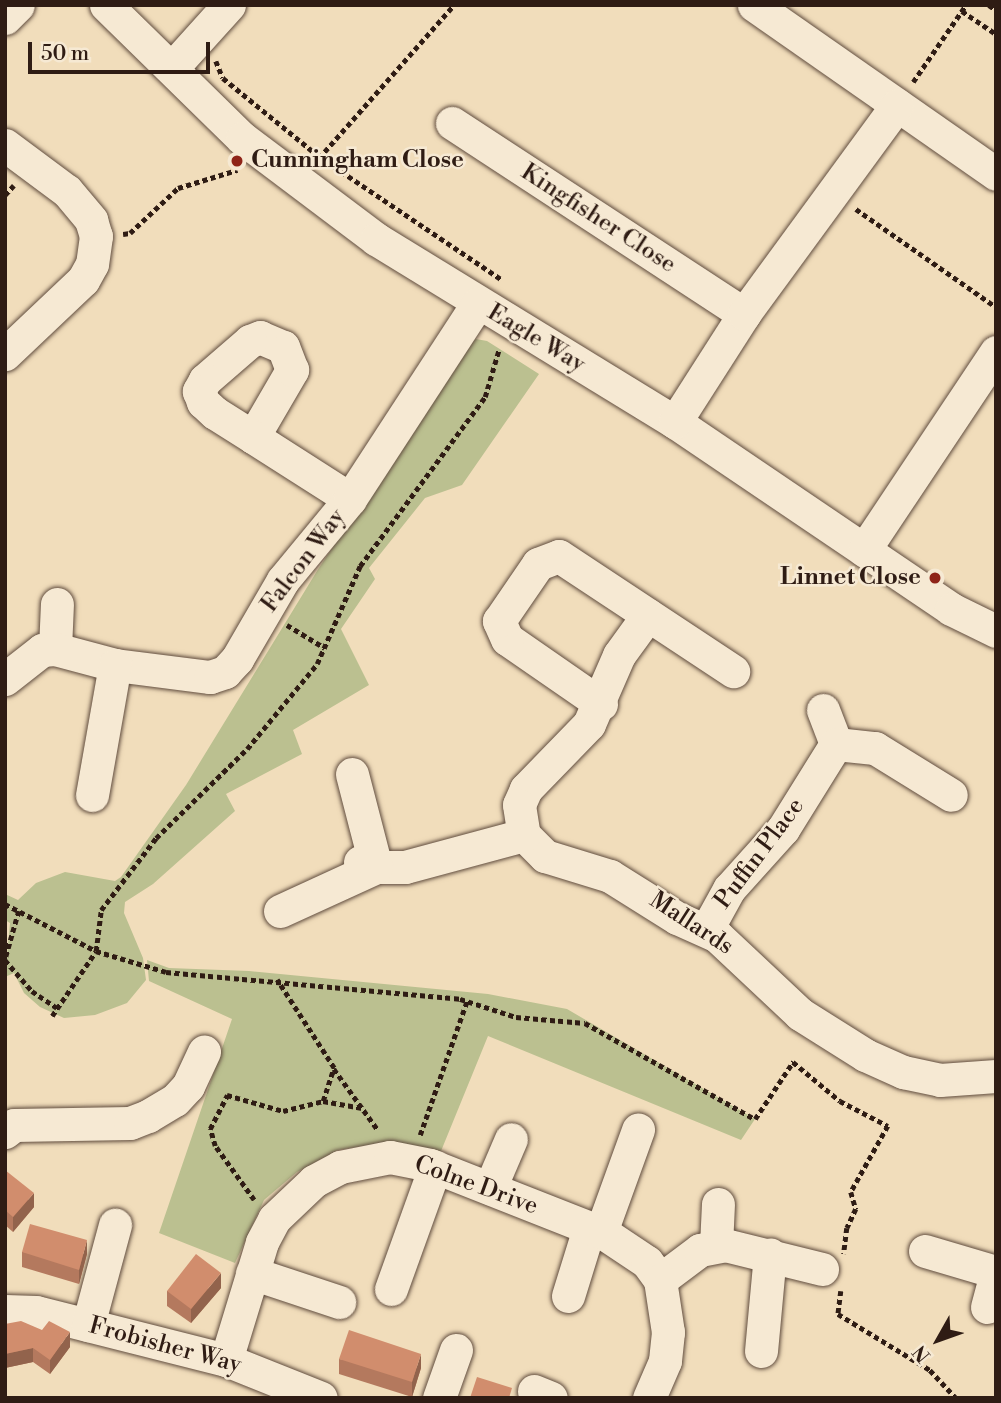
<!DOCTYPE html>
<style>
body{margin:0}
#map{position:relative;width:1001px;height:1403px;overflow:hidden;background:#f1ddbb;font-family:"Libre Bodoni",serif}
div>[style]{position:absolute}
.green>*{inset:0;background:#bbc090}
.path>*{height:4.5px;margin-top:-2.25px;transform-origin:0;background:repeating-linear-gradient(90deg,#2f1c14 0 5px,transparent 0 8.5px)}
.roads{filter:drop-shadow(0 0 2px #604c3e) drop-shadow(0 0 2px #604c3e)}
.minor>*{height:33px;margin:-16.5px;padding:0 16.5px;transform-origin:16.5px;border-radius:16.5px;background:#f6e9d3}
.wall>*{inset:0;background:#b4795e}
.shaded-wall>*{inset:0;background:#92634c}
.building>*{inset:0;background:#d18d6d}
.dots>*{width:19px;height:19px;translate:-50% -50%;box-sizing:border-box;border:4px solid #f6e9d3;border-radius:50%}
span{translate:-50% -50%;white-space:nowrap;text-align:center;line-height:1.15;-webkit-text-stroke:5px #f6e9d3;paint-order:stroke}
.poi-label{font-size:24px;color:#2f1c14;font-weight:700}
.left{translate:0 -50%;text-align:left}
.right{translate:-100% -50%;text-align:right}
.street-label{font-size:24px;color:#2f1c14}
.frame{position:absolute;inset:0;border:7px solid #2f1c14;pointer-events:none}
.north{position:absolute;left:903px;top:1305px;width:70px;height:70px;-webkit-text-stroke:5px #f6e9d3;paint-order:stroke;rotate:230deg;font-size:19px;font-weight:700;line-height:28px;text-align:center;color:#2f1c14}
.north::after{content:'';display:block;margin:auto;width:24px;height:32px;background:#2f1c14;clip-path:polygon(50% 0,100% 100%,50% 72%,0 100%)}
.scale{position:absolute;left:28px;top:42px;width:182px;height:32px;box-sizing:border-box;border:4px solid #2f1c14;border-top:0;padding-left:9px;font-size:21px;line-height:24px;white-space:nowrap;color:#2f1c14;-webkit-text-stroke:5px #f6e9d3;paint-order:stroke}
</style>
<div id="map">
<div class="green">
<i style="clip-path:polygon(476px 339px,487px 341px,539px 374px,462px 485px,425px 498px,369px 568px,375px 579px,341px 629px,369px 685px,293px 730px,302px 754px,226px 794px,235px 811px,153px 884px,125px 902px,124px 913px,143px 958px,146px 980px,127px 1003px,95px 1015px,64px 1018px,40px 1007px,24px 993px,14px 973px,5px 977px,10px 923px,5px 920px,5px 894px,18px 900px,36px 883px,65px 872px,115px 881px,121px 877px,186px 785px,317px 571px,467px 343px)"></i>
<i style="clip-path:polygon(147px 960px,169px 968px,249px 971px,488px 994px,567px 1009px,755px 1119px,741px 1140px,488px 1036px,439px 1156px,389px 1142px,338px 1150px,297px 1172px,264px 1200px,235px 1263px,159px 1233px,232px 1019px,149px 981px)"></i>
</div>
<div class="path">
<i style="left:989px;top:5px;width:9px;rotate:36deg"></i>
<i style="left:962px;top:11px;width:41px;rotate:34.1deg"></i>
<i style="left:216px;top:61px;width:18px;rotate:68deg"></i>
<i style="left:223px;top:78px;width:125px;rotate:39.2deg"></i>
<i style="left:320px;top:157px;width:218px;rotate:34deg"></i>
<i style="left:913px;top:82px;width:93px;rotate:-55.5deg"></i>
<i style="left:319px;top:158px;width:204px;rotate:-48.6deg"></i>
<i style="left:5px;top:195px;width:13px;rotate:-48deg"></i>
<i style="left:856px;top:209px;width:171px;rotate:35deg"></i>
<i style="left:123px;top:234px;width:7px;rotate:-8deg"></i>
<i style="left:130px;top:233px;width:66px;rotate:-43.2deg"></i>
<i style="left:178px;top:188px;width:62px;rotate:-17deg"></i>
<i style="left:287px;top:625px;width:44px;rotate:31.2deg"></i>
<i style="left:5px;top:904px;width:102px;rotate:27.3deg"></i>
<i style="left:96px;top:951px;width:73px;rotate:16.7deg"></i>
<i style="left:166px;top:972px;width:295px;rotate:5.2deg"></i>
<i style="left:460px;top:999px;width:59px;rotate:17.8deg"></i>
<i style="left:516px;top:1017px;width:69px;rotate:5deg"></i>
<i style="left:585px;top:1023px;width:195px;rotate:29.5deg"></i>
<i style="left:755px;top:1119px;width:69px;rotate:-56.3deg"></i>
<i style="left:793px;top:1062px;width:61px;rotate:39.7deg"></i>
<i style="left:840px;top:1101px;width:54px;rotate:27.5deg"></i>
<i style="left:888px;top:1126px;width:76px;rotate:119.3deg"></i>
<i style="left:851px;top:1192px;width:18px;rotate:74deg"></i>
<i style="left:856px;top:1209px;width:21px;rotate:115deg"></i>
<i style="left:847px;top:1228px;width:26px;rotate:97deg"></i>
<i style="left:19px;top:911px;width:51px;rotate:105.9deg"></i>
<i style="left:5px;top:960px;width:41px;rotate:48.9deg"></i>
<i style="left:32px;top:991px;width:30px;rotate:34deg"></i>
<i style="left:52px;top:1016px;width:78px;rotate:-55.9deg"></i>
<i style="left:96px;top:951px;width:41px;rotate:-83deg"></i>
<i style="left:101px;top:910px;width:91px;rotate:-52.6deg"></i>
<i style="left:156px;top:838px;width:127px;rotate:-44.4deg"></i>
<i style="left:247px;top:749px;width:110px;rotate:-50.5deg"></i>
<i style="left:317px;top:664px;width:107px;rotate:-66.3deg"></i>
<i style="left:360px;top:566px;width:210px;rotate:-53.5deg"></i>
<i style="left:485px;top:397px;width:50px;rotate:-73.7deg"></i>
<i style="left:334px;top:1069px;width:75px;rotate:54.2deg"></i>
<i style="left:323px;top:1101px;width:40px;rotate:10deg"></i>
<i style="left:420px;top:1135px;width:142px;rotate:-70.7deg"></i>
<i style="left:254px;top:1200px;width:67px;rotate:-125.8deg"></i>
<i style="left:215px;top:1146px;width:18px;rotate:-106deg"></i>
<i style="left:210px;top:1129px;width:38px;rotate:-63deg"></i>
<i style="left:227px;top:1095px;width:58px;rotate:15.9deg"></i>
<i style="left:283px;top:1111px;width:41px;rotate:-14deg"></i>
<i style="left:323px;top:1101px;width:35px;rotate:-72deg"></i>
<i style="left:334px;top:1068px;width:105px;rotate:-122.9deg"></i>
<i style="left:841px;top:1291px;width:23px;rotate:97deg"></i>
<i style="left:838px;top:1314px;width:108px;rotate:31.3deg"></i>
<i style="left:930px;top:1370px;width:38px;rotate:47deg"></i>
</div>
<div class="roads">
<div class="minor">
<i style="left:106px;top:5px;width:190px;rotate:44.4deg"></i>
<i style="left:242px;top:138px;width:168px;rotate:37deg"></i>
<i style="left:376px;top:239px;width:351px;rotate:31.5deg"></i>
<i style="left:675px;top:422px;width:333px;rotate:34.1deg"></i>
<i style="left:951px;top:609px;width:50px;rotate:26.1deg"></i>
<i style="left:754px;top:5px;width:295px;rotate:34.9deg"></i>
<i style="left:5px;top:18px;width:18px;rotate:-45deg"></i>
<i style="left:172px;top:68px;width:85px;rotate:-47.9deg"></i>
<i style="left:452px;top:123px;width:349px;rotate:33.2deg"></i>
<i style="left:5px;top:145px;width:77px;rotate:36.6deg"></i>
<i style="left:67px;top:191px;width:38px;rotate:50deg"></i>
<i style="left:91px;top:220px;width:17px;rotate:73deg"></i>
<i style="left:96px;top:236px;width:28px;rotate:98deg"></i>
<i style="left:92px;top:264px;width:18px;rotate:119deg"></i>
<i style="left:83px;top:280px;width:108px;rotate:136.5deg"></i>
<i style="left:675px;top:422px;width:128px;rotate:-57.4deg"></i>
<i style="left:744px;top:314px;width:259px;rotate:-53.8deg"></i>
<i style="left:253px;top:437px;width:78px;rotate:-59.8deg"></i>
<i style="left:292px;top:370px;width:25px;rotate:-111deg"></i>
<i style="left:283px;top:347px;width:25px;rotate:-157deg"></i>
<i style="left:260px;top:337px;width:11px;rotate:158deg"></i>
<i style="left:250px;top:341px;width:60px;rotate:139.1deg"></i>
<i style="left:205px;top:380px;width:13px;rotate:119deg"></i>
<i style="left:199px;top:391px;width:12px;rotate:70deg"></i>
<i style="left:203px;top:402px;width:16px;rotate:43deg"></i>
<i style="left:215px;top:413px;width:45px;rotate:32.3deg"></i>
<i style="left:253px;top:437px;width:115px;rotate:32.6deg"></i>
<i style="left:864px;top:550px;width:238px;rotate:-56.3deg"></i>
<i style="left:648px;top:615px;width:49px;rotate:125.9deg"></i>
<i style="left:619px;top:655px;width:75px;rotate:113.5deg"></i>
<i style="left:589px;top:724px;width:91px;rotate:134.1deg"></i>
<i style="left:526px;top:789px;width:17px;rotate:114deg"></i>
<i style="left:519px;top:805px;width:30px;rotate:81deg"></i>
<i style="left:524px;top:835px;width:30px;rotate:45deg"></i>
<i style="left:545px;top:856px;width:68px;rotate:17.1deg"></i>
<i style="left:610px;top:876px;width:79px;rotate:32.1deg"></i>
<i style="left:677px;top:918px;width:44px;rotate:24.2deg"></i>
<i style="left:717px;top:936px;width:114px;rotate:43.2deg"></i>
<i style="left:800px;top:1014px;width:77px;rotate:32.2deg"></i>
<i style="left:865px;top:1055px;width:42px;rotate:24.1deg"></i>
<i style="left:903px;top:1072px;width:38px;rotate:12deg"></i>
<i style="left:940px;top:1080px;width:56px;rotate:-4.1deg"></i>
<i style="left:55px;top:649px;width:45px;rotate:-87.5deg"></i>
<i style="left:5px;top:679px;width:47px;rotate:-38.1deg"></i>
<i style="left:42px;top:650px;width:13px;rotate:-4deg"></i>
<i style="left:55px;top:649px;width:62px;rotate:14.9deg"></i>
<i style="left:115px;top:665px;width:96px;rotate:7.2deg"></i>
<i style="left:210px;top:677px;width:16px;rotate:-18deg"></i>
<i style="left:225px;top:672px;width:18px;rotate:-47deg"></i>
<i style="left:237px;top:659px;width:91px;rotate:-59.8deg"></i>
<i style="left:283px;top:580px;width:105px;rotate:-50.4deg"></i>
<i style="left:350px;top:499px;width:233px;rotate:-56.9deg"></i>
<i style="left:601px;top:704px;width:114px;rotate:-145.3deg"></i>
<i style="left:507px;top:639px;width:20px;rotate:-114deg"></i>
<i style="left:499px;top:621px;width:69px;rotate:-55.6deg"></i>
<i style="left:538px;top:564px;width:22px;rotate:-21deg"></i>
<i style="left:559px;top:556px;width:209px;rotate:33.5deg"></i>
<i style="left:823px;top:710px;width:36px;rotate:69deg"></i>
<i style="left:92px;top:795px;width:132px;rotate:-80deg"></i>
<i style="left:360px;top:862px;width:17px;rotate:17deg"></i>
<i style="left:376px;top:867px;width:29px"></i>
<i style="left:405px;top:867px;width:123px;rotate:-15.1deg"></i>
<i style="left:280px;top:911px;width:106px;rotate:-24.6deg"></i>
<i style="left:376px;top:867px;width:96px;rotate:-104.5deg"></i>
<i style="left:707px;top:929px;width:46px;rotate:-61.2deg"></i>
<i style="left:729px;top:889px;width:81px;rotate:-48deg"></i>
<i style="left:783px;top:829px;width:100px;rotate:-58.1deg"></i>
<i style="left:836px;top:744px;width:39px;rotate:6deg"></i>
<i style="left:875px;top:748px;width:89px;rotate:31.7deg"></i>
<i style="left:5px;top:1132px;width:11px;rotate:-38deg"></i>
<i style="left:14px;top:1125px;width:116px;rotate:-1deg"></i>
<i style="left:130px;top:1123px;width:19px;rotate:-21deg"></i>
<i style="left:148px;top:1116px;width:31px;rotate:-31deg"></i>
<i style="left:175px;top:1100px;width:19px;rotate:-47deg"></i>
<i style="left:188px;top:1086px;width:38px;rotate:-65deg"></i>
<i style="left:490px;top:1188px;width:53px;rotate:-66.8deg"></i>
<i style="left:601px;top:1232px;width:109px;rotate:-70.1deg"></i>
<i style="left:716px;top:1246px;width:42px;rotate:-87.3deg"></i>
<i style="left:925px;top:1251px;width:74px;rotate:16.5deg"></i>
<i style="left:252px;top:1273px;width:92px;rotate:18.4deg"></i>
<i style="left:660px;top:1280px;width:50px;rotate:-36.9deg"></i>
<i style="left:700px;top:1250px;width:25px;rotate:-11deg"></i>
<i style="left:725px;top:1245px;width:100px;rotate:13.9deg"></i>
<i style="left:391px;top:1289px;width:130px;rotate:-70.2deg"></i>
<i style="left:568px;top:1296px;width:71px;rotate:-72.8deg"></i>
<i style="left:987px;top:1307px;width:35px;rotate:-75deg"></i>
<i style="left:5px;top:1311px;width:31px;rotate:2deg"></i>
<i style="left:36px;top:1312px;width:196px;rotate:14.2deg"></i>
<i style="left:226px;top:1360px;width:102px;rotate:21.8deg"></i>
<i style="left:88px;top:1325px;width:104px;rotate:-74.9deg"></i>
<i style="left:761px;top:1351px;width:97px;rotate:-84.7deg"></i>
<i style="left:226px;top:1360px;width:123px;rotate:-73deg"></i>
<i style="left:262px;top:1242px;width:26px;rotate:-62deg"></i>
<i style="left:274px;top:1219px;width:55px;rotate:-43.5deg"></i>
<i style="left:314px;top:1181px;width:30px;rotate:-28deg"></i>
<i style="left:340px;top:1167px;width:51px;rotate:-11.3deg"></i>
<i style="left:390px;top:1157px;width:41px;rotate:11.3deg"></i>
<i style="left:430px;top:1165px;width:188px;rotate:21.5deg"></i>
<i style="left:605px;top:1234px;width:50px;rotate:33.7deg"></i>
<i style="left:647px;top:1262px;width:22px;rotate:54deg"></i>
<i style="left:660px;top:1280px;width:53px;rotate:81.3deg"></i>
<i style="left:668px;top:1332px;width:29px;rotate:96deg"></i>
<i style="left:665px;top:1361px;width:40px;rotate:113.4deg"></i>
<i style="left:534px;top:1391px;width:18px;rotate:22deg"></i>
<i style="left:439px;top:1398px;width:51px;rotate:-70.5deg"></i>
</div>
</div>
<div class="wall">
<i style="clip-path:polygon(5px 1170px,34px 1207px,13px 1232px,5px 1225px)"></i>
<i style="clip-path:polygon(22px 1252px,87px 1254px,79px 1284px,22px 1267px)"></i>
<i style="clip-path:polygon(221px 1288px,191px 1323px,167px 1306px,167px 1291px)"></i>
<i style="clip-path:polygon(5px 1324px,70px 1347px,50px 1374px,33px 1362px,5px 1368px)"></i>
<i style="clip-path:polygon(339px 1359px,421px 1368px,412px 1397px,339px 1374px)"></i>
</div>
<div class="shaded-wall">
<i style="clip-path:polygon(34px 1193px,34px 1207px,13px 1232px,13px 1217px)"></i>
<i style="clip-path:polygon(87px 1240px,87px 1254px,79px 1284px,79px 1270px)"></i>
<i style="clip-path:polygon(221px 1273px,221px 1288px,191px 1323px,191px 1309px)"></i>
<i style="clip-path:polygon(70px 1332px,70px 1347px,50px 1374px,50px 1360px)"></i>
<i style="clip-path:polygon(33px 1348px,33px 1362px,5px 1368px,5px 1354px)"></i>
<i style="clip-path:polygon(421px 1354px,421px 1368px,412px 1397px,412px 1382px)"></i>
</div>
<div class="building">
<i style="clip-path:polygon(5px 1170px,34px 1193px,13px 1217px,5px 1210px)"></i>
<i style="clip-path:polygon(30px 1224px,87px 1240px,79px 1270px,22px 1252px)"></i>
<i style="clip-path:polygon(196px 1254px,221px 1273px,191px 1309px,167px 1291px)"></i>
<i style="clip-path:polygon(21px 1321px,42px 1330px,49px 1321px,70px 1332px,50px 1360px,33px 1348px,5px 1354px,5px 1324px)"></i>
<i style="clip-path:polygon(349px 1330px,421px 1354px,412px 1382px,339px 1359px)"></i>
<i style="clip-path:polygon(477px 1377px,512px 1388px,509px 1398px,470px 1398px)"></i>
</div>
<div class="dots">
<i style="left:237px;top:161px;background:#8f2418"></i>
<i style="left:935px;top:578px;background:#8f2418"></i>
</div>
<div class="poi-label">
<span class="left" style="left:251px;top:161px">Cunningham Close</span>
<span class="right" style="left:921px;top:578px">Linnet Close</span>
</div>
<div class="street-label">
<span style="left:598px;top:219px;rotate:33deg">Kingfisher Close</span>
<span style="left:536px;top:339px;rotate:31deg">Eagle Way</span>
<span style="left:304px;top:561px;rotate:-53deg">Falcon Way</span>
<span style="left:760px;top:854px;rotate:-53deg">Puffin Place</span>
<span style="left:691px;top:924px;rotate:33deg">Mallards</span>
<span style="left:476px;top:1186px;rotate:20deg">Colne Drive</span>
<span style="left:165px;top:1346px;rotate:15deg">Frobisher Way</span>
</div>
<div class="frame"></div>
<div class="north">N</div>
<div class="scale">50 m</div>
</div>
